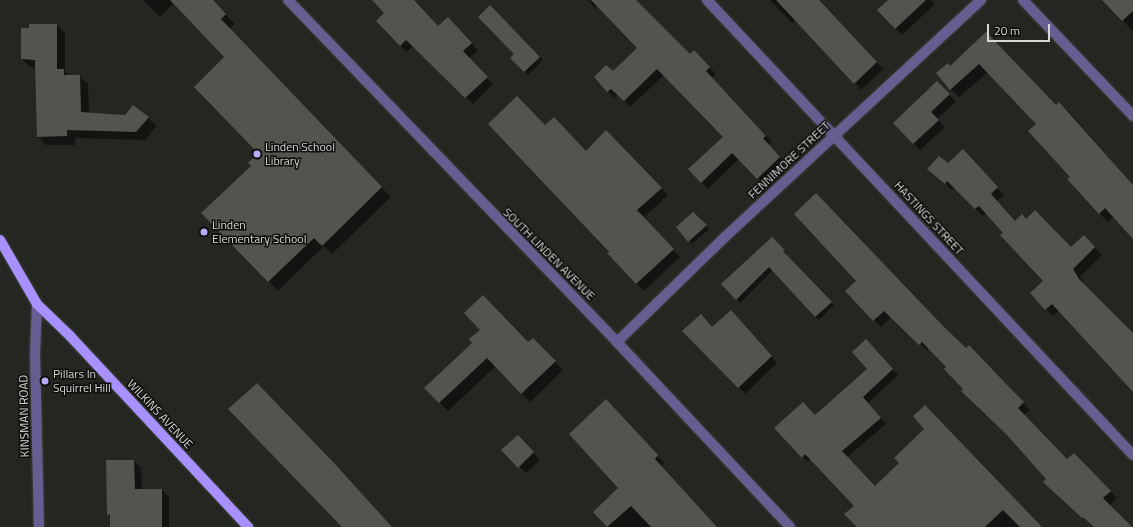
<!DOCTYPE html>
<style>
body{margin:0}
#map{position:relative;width:1133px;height:527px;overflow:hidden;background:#242721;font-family:"Titillium Web",sans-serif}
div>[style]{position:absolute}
.shadow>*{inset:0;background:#0007}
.building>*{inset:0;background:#52544e}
.roads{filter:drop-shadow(0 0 1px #41433e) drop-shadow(0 0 1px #41433e)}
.minor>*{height:10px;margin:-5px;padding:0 5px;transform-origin:5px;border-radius:5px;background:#665d91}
.major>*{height:10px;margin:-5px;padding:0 5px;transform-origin:5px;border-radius:5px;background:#a891fe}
.dots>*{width:11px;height:11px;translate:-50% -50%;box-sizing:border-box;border:2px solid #0e0f0d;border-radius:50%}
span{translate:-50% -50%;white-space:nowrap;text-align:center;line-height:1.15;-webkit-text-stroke:3px #0e0f0d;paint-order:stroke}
.poi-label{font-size:12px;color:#d7d9d5}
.left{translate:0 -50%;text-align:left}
.street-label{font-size:12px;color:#d7d9d5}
.scale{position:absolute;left:987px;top:24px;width:63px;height:18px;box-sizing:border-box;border:2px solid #d7d9d5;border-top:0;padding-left:5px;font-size:12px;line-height:14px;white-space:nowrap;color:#d7d9d5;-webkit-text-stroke:3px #0e0f0d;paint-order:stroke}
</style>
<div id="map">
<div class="shadow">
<i style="clip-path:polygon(143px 0,212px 0,235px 24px,229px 29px,391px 197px,332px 254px,324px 246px,278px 291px,203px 213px,252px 166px,259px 153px,226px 57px,174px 3px,160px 17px)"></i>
<i style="clip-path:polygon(373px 0,413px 0,438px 27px,448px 18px,478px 50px,469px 59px,493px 84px,473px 104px,413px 46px,407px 52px,400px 45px,385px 13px)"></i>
<i style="clip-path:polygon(587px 0,635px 0,690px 55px,700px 58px,716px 74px,712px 78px,772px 142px,768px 145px,786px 164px,764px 184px,739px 159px,708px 189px,689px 170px,724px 137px,664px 75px,630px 107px,618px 94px,614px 98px,595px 77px,613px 73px,639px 48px,598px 5px,595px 8px)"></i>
<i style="clip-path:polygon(770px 0,818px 0,883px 69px,861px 90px,796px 19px,792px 23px)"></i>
<i style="clip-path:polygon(889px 0,930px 0,935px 4px,902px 35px,878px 10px)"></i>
<i style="clip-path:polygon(1112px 0,1133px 0,1133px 32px,1111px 7px)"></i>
<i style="clip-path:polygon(490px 6px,543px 60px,528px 75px,512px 58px,515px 54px)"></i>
<i style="clip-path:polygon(57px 25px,65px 33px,65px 72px,70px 76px,80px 76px,88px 84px,89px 114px,148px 118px,157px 126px,145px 140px,75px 138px,75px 145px,46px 145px,38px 137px,36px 68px,30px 67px,22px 59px)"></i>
<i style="clip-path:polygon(986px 33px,1056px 106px,1059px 103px,1068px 111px,1133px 185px,1133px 237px,1114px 216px,1108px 222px,1099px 213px,1037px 124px,988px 72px,959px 97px,951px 89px,951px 67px)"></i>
<i style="clip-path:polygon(937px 82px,956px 102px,937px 119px,945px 127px,920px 150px,894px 123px)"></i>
<i style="clip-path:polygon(490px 124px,586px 152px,606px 132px,668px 195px,643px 218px,680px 257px,644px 291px)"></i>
<i style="clip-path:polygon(970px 158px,1004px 195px,997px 201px,1016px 222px,1026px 220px,1071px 248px,1084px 236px,1102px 255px,1080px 277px,1086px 287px,1133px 335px,1133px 392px,1059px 311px,1053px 316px,1031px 293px,1045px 281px,986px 213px,983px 216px,955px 188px,952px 190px,936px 176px,948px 165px)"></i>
<i style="clip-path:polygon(693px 213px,709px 229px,692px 244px,677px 228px)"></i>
<i style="clip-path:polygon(772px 238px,787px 254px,785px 255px,834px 305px,819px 320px,773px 270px,740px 303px,722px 284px)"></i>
<i style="clip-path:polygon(846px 292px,947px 332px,1017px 396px,1030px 410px,1024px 415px,1067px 460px,1074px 454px,1117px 498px,1109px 506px,1131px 527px,1094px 527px,1051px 488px,1047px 479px,987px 413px,985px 415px,963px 391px,965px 389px,929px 348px,927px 350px,891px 317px,881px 327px)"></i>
<i style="clip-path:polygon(737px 318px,777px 363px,745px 394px,684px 331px,712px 328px)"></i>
<i style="clip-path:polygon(474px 343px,528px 343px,542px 347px,563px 370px,530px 402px,496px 366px,448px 411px,426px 388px)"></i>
<i style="clip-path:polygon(871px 346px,898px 375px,868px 403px,886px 424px,847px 457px,875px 487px,901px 463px,926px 429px,925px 407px,1041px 527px,858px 527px,855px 506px,811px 459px,808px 462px,802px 457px,816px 416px,869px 369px)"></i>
<i style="clip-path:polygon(613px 408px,664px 463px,661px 466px,717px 527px,609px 527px,594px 512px,619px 488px)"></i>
<i style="clip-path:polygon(524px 442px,540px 460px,526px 473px,503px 450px)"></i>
<i style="clip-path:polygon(134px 461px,141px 468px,142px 490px,162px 490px,169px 497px,169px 527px,111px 527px,111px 517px,108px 514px)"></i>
</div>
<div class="building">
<i style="clip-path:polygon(170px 0,213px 0,226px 14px,221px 19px,382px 187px,322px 246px,314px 238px,268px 282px,201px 213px,251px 166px,248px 163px,258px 153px,194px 87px,224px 57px)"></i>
<i style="clip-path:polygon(372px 0,414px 0,438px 26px,448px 17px,472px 43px,463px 51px,488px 77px,465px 98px,406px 40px,400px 46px,376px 21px,384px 13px)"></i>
<i style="clip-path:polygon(591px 0,636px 0,690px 54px,694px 50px,710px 67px,706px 71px,766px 136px,763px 138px,780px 157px,757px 179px,732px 153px,701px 183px,688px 169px,723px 137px,657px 69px,624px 101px,611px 89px,607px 92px,594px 77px,606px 65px,613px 71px,637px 48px)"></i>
<i style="clip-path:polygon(776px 0,819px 0,877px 62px,854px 84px)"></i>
<i style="clip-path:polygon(888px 0,926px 0,895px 29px,877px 10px)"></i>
<i style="clip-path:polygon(1102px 0,1133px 0,1133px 11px,1122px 21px)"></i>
<i style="clip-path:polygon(490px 5px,540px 57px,524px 72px,510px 58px,514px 54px,478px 17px)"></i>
<i style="clip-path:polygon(29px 24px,57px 24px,57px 69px,64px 69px,64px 75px,80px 75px,81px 112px,125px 115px,133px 105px,149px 117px,136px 132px,67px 130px,67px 136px,37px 137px,35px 60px,21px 59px,21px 28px,29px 28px)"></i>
<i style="clip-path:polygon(986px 32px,1056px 105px,1059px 102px,1133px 185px,1133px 239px,1105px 208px,1099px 214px,1067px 179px,1070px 177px,1028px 131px,1036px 124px,979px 64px,950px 90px,936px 73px,948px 63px,950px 66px)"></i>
<i style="clip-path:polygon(937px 81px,950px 94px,931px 112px,939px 120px,913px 144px,893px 123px)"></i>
<i style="clip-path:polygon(517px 96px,545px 125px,554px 117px,586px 151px,606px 130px,662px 188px,637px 210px,674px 249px,636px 284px,607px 253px,609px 252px,488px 124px)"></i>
<i style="clip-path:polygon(963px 149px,998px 187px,991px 194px,1015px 221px,1022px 214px,1026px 219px,1035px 210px,1071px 247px,1084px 235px,1095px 247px,1073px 269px,1079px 279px,1133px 333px,1133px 392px,1052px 304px,1045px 310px,1030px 293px,1043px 281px,1000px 235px,1003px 233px,979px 206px,975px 209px,947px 181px,945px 184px,927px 169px,939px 156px,948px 163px)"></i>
<i style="clip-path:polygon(816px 193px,944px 327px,966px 348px,969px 345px,1010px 388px,1024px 402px,1018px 408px,1067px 459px,1074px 453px,1111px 491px,1103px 498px,1132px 527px,1094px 527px,1083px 517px,1082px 518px,1043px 482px,1046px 479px,1005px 433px,961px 391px,963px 389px,944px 369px,946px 367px,922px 342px,919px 345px,884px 311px,873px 321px,845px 291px,856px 281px,794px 214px)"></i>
<i style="clip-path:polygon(693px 212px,707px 225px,688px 242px,676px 227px)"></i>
<i style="clip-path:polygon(772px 237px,785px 250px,783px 251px,832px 302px,815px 317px,769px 267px,736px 300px,721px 284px)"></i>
<i style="clip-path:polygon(483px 295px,528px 342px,533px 338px,556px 361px,521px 394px,487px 358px,439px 403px,424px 388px,472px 343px,469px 339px,480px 330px,464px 313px)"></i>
<i style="clip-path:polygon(731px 310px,772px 356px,738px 388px,682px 331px,701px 314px,712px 327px)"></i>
<i style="clip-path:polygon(866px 339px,893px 369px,863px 397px,881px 418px,842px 451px,875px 486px,899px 463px,894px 458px,924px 429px,913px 416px,925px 405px,1042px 527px,1020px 527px,1003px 510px,985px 527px,857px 527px,844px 514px,854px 506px,805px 454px,802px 458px,774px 428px,803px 402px,815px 415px,867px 369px,852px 352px)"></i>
<i style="clip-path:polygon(257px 383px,334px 463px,392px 527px,342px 527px,228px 409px)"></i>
<i style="clip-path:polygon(606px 399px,658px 455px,655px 459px,717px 527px,651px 527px,631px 506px,607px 527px,593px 512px,618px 488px,569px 434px)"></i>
<i style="clip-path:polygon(518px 435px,534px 452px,518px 468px,501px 450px)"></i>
<i style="clip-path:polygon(106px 460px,134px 460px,135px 489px,162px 489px,162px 527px,110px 527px,110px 514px,107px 515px)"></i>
</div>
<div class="roads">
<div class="minor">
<i style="left:288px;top:0;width:475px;rotate:46.1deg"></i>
<i style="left:617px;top:342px;width:253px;rotate:46.9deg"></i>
<i style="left:707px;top:0;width:623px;rotate:46.89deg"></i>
<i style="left:1023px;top:0;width:160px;rotate:46.5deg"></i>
<i style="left:37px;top:304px;width:49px;rotate:92.3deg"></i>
<i style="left:35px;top:353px;width:174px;rotate:88.7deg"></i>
<i style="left:617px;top:342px;width:151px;rotate:-44.2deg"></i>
<i style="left:725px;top:237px;width:349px;rotate:-42.8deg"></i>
</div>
<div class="major">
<i style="left:0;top:240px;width:74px;rotate:60deg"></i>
<i style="left:37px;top:304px;width:47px;rotate:44.1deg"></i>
<i style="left:71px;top:337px;width:260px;rotate:47deg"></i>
</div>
</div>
<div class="dots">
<i style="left:257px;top:154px;background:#b8abf7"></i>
<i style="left:204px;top:232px;background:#b8abf7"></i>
<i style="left:45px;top:381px;background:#b8abf7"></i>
</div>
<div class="poi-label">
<span class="left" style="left:265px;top:154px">Linden School<br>Library</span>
<span class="left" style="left:212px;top:232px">Linden<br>Elementary School</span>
<span class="left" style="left:53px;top:381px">Pillars In<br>Squirrel Hill</span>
</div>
<div class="street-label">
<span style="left:789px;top:160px;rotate:-43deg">FENNIMORE STREET</span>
<span style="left:929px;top:218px;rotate:47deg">HASTINGS STREET</span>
<span style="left:549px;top:254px;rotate:45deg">SOUTH LINDEN AVENUE</span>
<span style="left:160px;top:414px;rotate:47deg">WILKINS AVENUE</span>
<span style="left:24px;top:416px;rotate:-91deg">KINSMAN ROAD</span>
</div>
<div class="scale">20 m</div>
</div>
